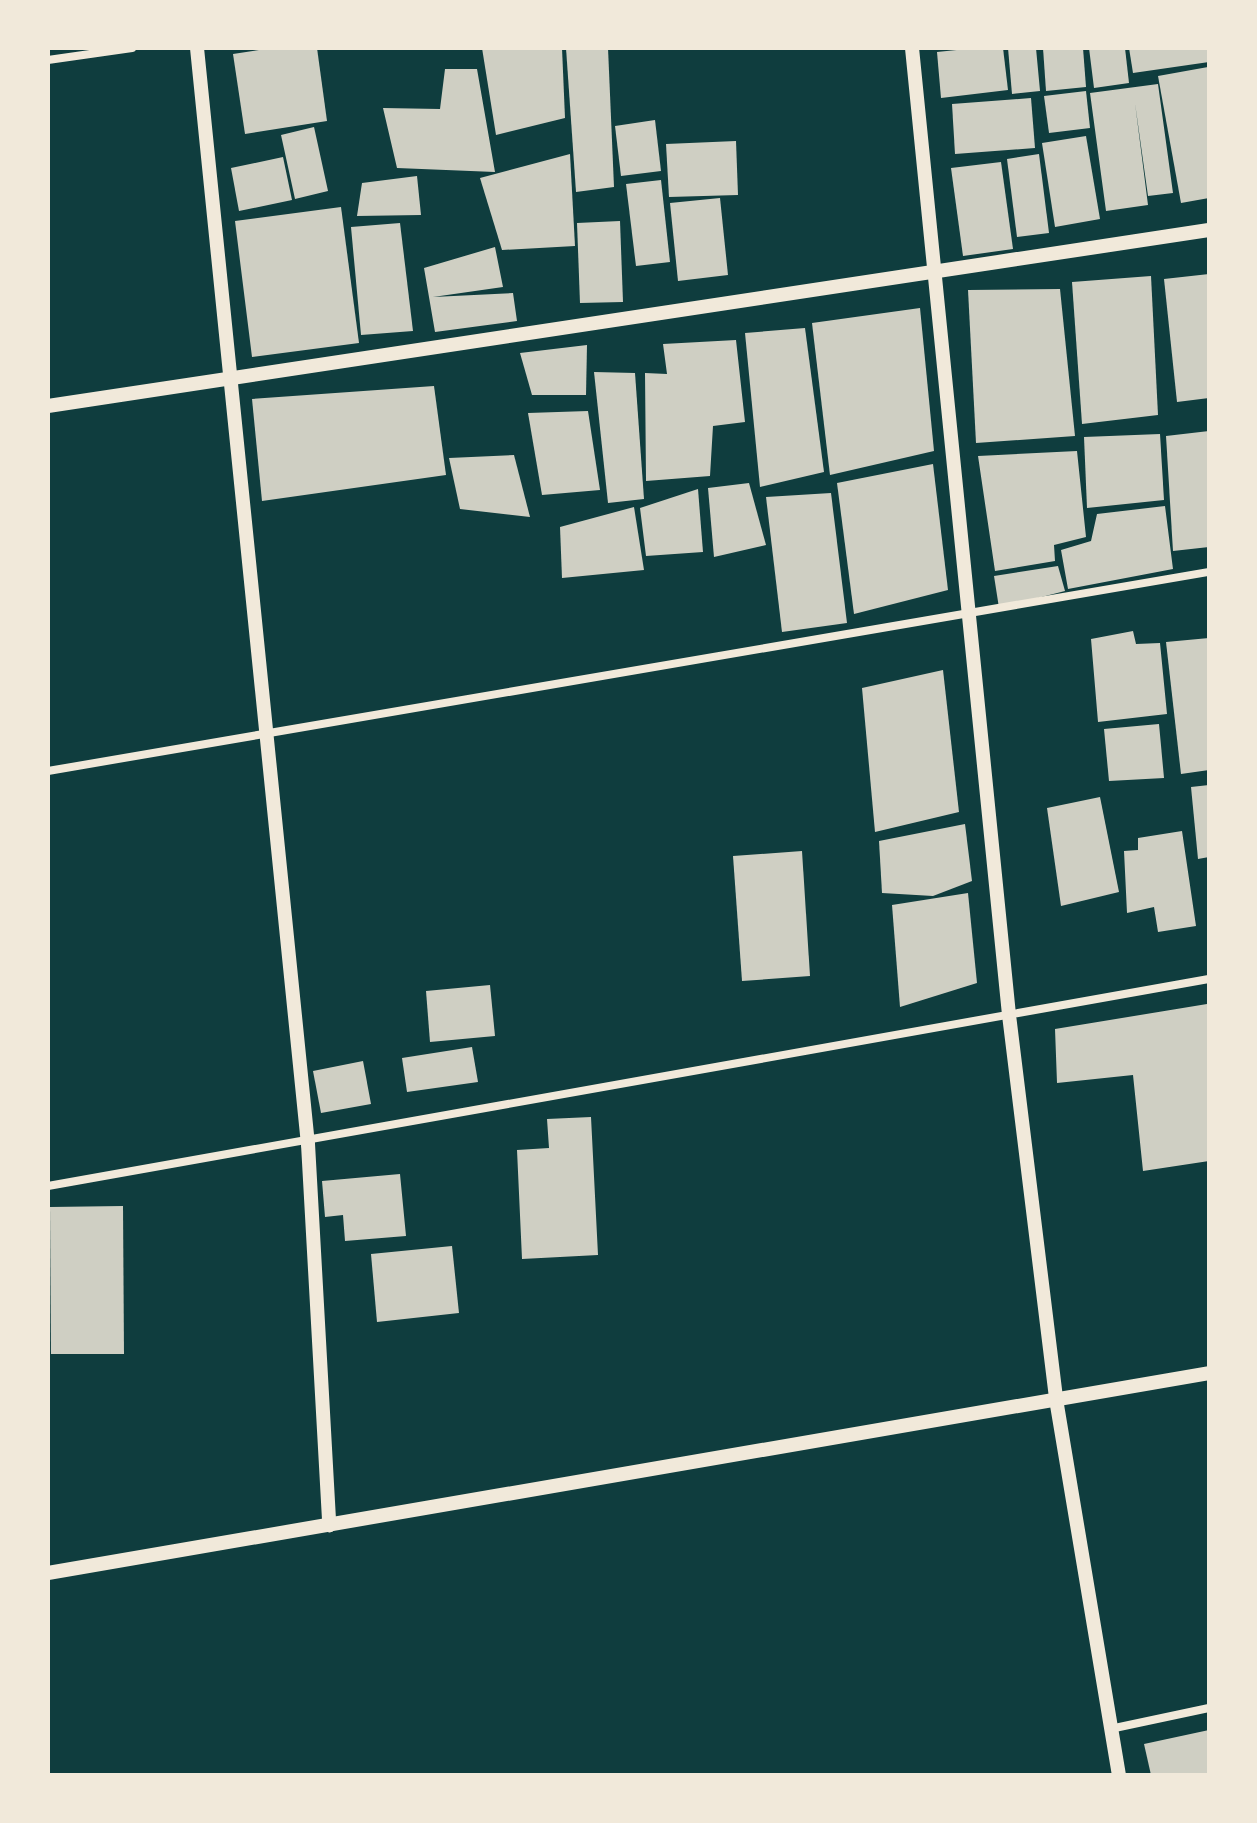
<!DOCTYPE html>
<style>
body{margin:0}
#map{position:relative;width:1257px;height:1823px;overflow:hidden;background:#0f3d3e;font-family:"Times New Roman",serif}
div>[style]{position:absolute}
.building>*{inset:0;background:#cfcfc3}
.minor>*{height:8px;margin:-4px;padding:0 4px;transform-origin:4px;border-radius:4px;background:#f1e9da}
.tertiary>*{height:14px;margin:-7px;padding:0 7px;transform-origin:7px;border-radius:7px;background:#f1e9da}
span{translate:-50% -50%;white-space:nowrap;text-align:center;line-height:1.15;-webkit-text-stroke:6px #f1e9da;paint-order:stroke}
.frame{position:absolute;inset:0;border:50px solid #f1e9da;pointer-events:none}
</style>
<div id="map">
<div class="building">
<i style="clip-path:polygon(272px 48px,317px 48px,327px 121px,245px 134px,233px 54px)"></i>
<i style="clip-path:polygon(482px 48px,562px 48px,565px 118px,496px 135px)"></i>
<i style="clip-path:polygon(566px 48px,608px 48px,614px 187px,576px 192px)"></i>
<i style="clip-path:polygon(976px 48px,1003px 48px,1008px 90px,941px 98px,937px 52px)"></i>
<i style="clip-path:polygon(1008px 48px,1036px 48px,1040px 91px,1012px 94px)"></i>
<i style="clip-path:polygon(1043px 48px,1083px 48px,1086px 87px,1046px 91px)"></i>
<i style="clip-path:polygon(1089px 48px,1125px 48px,1129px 83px,1094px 88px)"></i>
<i style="clip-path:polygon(1129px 48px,1209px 48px,1209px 62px,1133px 73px)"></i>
<i style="clip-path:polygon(1208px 67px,1209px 198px,1181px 203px,1158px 76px)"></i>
<i style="clip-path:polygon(445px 69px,477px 69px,495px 172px,397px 168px,383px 108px,440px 109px)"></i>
<i style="clip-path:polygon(1158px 84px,1173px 193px,1148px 196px,1135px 103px,1148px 205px,1106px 211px,1090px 93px)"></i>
<i style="clip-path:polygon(1086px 91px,1090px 128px,1049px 133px,1044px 96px)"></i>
<i style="clip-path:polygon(1031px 98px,1035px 148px,955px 154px,952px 104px)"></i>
<i style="clip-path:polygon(655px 120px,661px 171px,621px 176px,615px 126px)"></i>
<i style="clip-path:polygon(314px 127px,328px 191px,295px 199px,281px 135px)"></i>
<i style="clip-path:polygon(1086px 136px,1100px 219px,1055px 227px,1042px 143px)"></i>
<i style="clip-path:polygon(736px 141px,738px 195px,669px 197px,666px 144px)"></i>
<i style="clip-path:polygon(570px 154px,575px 246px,502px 250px,480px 178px)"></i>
<i style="clip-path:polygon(1039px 154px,1049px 233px,1017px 237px,1007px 159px)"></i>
<i style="clip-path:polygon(283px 157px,292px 200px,239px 211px,231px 168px)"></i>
<i style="clip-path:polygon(1001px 162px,1013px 249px,963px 256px,951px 168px)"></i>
<i style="clip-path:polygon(417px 176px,421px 215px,357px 216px,362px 183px)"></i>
<i style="clip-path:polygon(661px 180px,670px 262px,636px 266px,626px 184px)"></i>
<i style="clip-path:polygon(720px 198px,728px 275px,678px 281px,670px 203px)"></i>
<i style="clip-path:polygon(341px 207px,359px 343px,252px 357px,235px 221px)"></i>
<i style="clip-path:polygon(620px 221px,623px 302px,580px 303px,577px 223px)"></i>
<i style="clip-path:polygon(400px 223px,413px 331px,361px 335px,351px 227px)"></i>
<i style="clip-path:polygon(495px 247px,503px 287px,433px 297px,513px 293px,517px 321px,435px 332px,424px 268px)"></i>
<i style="clip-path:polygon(1209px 274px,1209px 398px,1177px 402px,1164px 279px)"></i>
<i style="clip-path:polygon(1151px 276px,1158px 415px,1082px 424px,1072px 282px)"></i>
<i style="clip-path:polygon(1060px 289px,1075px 436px,976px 443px,968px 290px)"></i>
<i style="clip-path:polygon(920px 308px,934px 451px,830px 475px,812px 323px)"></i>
<i style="clip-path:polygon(805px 328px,824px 472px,760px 487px,745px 333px)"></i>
<i style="clip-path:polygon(736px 340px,745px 422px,713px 426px,710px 476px,646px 481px,645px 373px,667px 374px,663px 344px)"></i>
<i style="clip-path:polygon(587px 345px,586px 395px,532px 395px,520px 353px)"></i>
<i style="clip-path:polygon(594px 372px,635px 373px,644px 499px,608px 503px)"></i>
<i style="clip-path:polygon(434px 386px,446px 475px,262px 501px,252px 399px)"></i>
<i style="clip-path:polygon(588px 411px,600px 490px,542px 495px,528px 413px)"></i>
<i style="clip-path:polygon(1209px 431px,1209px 547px,1173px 551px,1166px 436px)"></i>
<i style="clip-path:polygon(1160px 434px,1164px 500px,1087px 508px,1084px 437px)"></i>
<i style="clip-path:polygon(1077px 451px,1086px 537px,1054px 545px,1055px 561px,995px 571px,978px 456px)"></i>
<i style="clip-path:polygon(514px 455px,530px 517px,460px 509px,449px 458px)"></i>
<i style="clip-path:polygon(933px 464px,948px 590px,854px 614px,837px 483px)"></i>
<i style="clip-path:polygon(749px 483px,766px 545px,714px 557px,708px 488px)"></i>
<i style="clip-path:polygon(698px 489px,703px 552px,646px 556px,640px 508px)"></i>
<i style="clip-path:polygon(831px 493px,847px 623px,782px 632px,766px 497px)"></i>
<i style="clip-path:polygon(1165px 506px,1173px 569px,1068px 589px,1061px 550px,1091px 541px,1097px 514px)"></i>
<i style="clip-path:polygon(634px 507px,644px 570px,562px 578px,560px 527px)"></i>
<i style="clip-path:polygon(1058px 566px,1065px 591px,999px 608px,994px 576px)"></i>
<i style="clip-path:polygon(1133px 631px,1136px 644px,1160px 643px,1167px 714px,1098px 722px,1091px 639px)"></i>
<i style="clip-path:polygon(1209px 638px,1209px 770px,1181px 774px,1166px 642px)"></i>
<i style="clip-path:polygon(943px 670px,959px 812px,875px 832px,862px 688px)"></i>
<i style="clip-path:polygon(1159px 724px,1164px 778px,1109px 781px,1104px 729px)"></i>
<i style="clip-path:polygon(1209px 785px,1209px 857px,1198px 859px,1191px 787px)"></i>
<i style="clip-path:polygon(1100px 797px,1119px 892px,1061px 906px,1047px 808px)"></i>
<i style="clip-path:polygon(965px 824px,972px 881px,933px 896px,882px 893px,879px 841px)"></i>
<i style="clip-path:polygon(1182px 831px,1196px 926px,1158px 932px,1154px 907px,1127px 913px,1124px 851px,1138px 850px,1138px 838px)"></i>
<i style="clip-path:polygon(802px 851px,810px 976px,742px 981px,733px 856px)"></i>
<i style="clip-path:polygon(968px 893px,977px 983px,900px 1007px,892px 905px)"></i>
<i style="clip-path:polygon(490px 985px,495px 1036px,430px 1042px,426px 991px)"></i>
<i style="clip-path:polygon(1207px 1004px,1209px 1161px,1143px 1171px,1133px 1075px,1057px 1083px,1055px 1029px)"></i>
<i style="clip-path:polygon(472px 1047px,478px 1082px,407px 1092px,402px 1058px)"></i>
<i style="clip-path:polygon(363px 1061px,371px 1104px,321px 1113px,313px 1071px)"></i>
<i style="clip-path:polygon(591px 1117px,598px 1255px,522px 1259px,517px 1150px,549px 1148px,547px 1119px)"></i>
<i style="clip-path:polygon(400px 1174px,406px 1236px,345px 1241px,343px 1215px,325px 1217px,322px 1181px)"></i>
<i style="clip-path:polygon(123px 1206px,124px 1354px,51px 1354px,50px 1207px)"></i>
<i style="clip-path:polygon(452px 1246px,459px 1313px,377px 1322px,371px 1254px)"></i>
<i style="clip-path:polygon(1209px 1730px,1209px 1775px,1151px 1775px,1144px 1744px)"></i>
</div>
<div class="minor">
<i style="left:48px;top:60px;width:85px;rotate:-8.1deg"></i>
<i style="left:48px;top:771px;width:1178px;rotate:-9.73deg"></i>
<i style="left:48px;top:1186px;width:1179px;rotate:-10.11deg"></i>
<i style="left:1110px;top:1729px;width:101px;rotate:-12deg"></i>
</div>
<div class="tertiary">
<i style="left:197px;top:48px;width:1102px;rotate:84.22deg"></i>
<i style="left:308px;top:1144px;width:382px;rotate:86.8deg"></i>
<i style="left:912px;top:48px;width:972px;rotate:84.27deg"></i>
<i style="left:1009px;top:1015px;width:387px;rotate:83deg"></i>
<i style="left:1056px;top:1399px;width:381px;rotate:80.5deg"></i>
<i style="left:48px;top:406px;width:1174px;rotate:-8.62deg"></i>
<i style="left:48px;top:1573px;width:1178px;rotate:-9.77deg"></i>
</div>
<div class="frame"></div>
</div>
